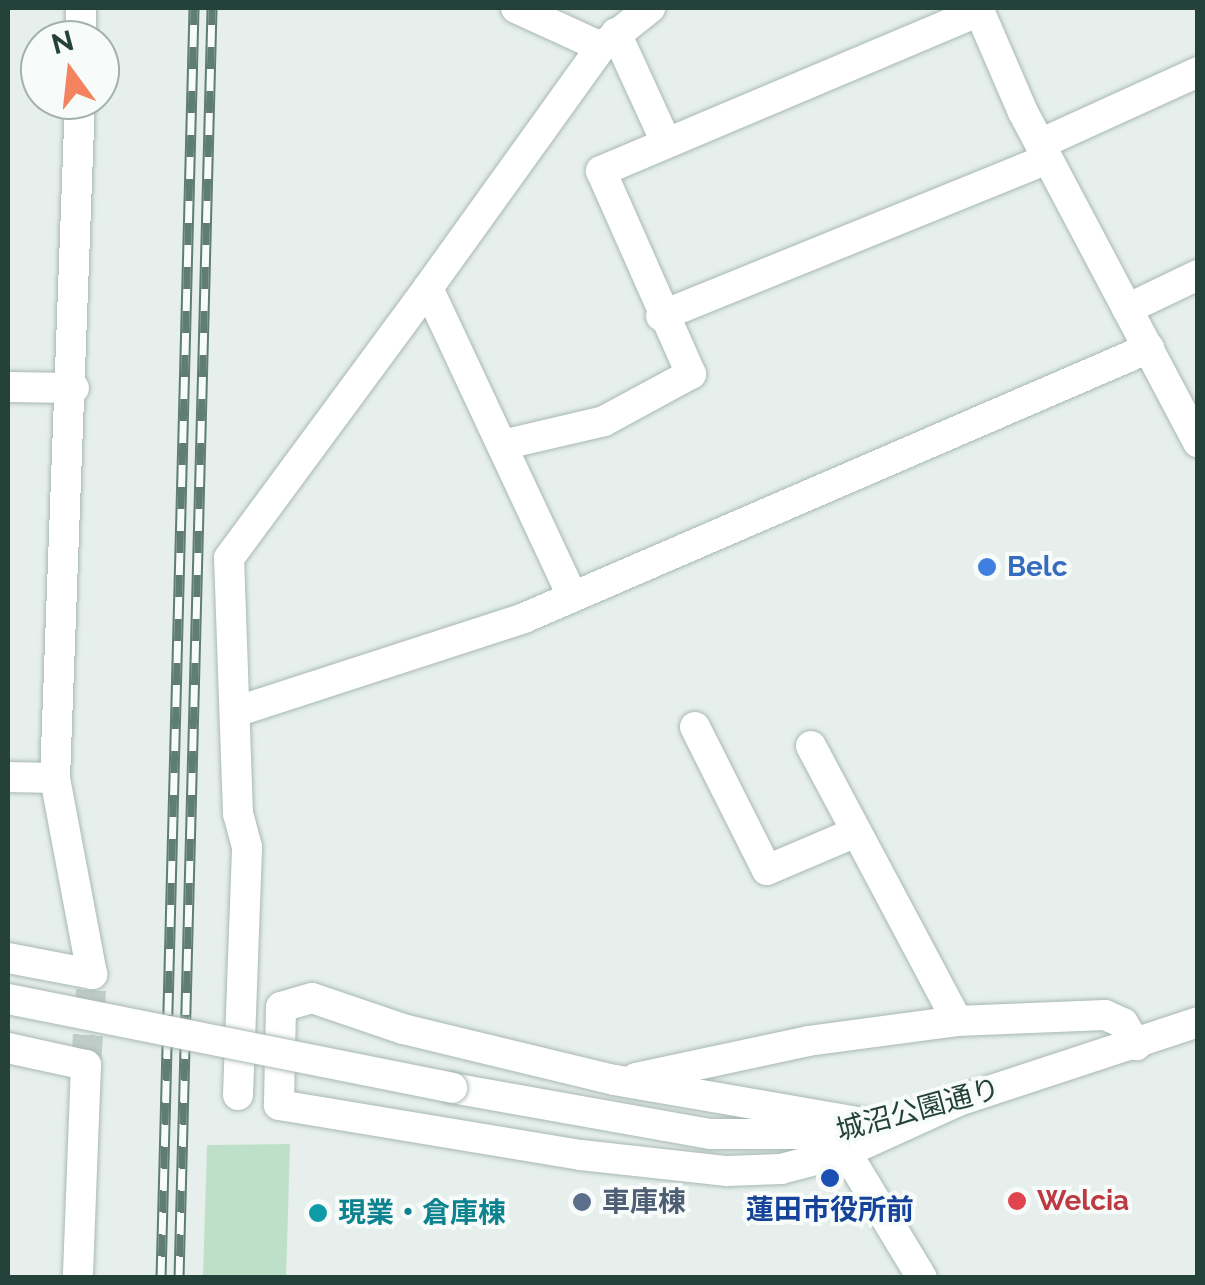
<!DOCTYPE html>
<meta charset="utf-8">
<style>
body{margin:0}
#map{position:relative;width:1205px;height:1285px;overflow:hidden;background:#e6efeb;font-family:Raleway,"Noto Sans JP",sans-serif}
div>[style]{position:absolute}
.green>*{inset:0;background:#bfe0c8}
.minor-tunnel>*{height:30px;margin-top:-15px;transform-origin:0;background:repeating-linear-gradient(90deg,#bfccc8 0 30px,transparent 0 45px)}
.roads{filter:drop-shadow(0 0 2px #a8b8b2) drop-shadow(0 0 2px #a8b8b2)}
.minor>*{height:30px;margin:-15px;padding:0 15px;transform-origin:15px;border-radius:15px;background:#fff}
.rail>*{height:11px;margin-top:-5.5px;transform-origin:0;background:repeating-linear-gradient(90deg,#f7fbf9 0 22px,#5f7d75 0 44px);box-sizing:border-box;border-block:2px solid #5f7d75}
.bridges{filter:drop-shadow(0 0 2px #a8b8b2) drop-shadow(0 0 2px #a8b8b2)}
.minor-bridge>*{height:30px;margin:-15px;padding:0 15px;transform-origin:15px;border-radius:15px;background:#fff}
.dots>*{width:28px;height:28px;translate:-50% -50%;box-sizing:border-box;border:5px solid #f7fbf9;border-radius:50%}
span{translate:-50% -50%;white-space:nowrap;text-align:center;line-height:1.15;-webkit-text-stroke:8px #f7fbf9;paint-order:stroke}
.shop-label{font-size:28px;color:#366cbe;font-weight:700}
.left{translate:0 -50%;text-align:left}
.street-label{font-size:28px;color:#24423a}
.health-label{font-size:28px;color:#be3a42;font-weight:700}
.service-label{font-size:28px;color:#4e5e75;font-weight:700}
.transit-label{font-size:28px;color:#164399;font-weight:700}
.culture-label{font-size:28px;color:#0d838f;font-weight:700}
.frame{position:absolute;inset:0;border:10px solid #24423a;pointer-events:none}
.north{position:absolute;left:20px;top:20px;width:100px;height:100px;box-sizing:border-box;background:#f7fbf9;border:2px solid #a3b1ad;border-radius:50%;rotate:345deg;font-size:28px;font-weight:700;line-height:40px;text-align:center;color:#24423a}
.north::after{content:'';display:block;margin:auto;width:35px;height:45px;background:#f4845f;clip-path:polygon(50% 0,100% 100%,50% 72%,0 100%)}
</style>
<div id="map">
<div class="green">
<i style="clip-path:polygon(290px 1144px,286px 1277px,203px 1277px,207px 1145px)"></i>
</div>
<div class="minor-tunnel">
<i style="left:86px;top:1065px;width:91px;rotate:-86.2deg"></i>
</div>
<div class="roads">
<div class="minor">
<i style="left:516px;top:8px;width:94px;rotate:24.6deg"></i>
<i style="left:978px;top:8px;width:113px;rotate:66.6deg"></i>
<i style="left:1023px;top:112px;width:374px;rotate:62.1deg"></i>
<i style="left:616px;top:33px;width:118px;rotate:65.4deg"></i>
<i style="left:81px;top:40px;width:32px;rotate:-90deg"></i>
<i style="left:1040px;top:144px;width:174px;rotate:-24.5deg"></i>
<i style="left:428px;top:288px;width:297px;rotate:-54.3deg"></i>
<i style="left:601px;top:47px;width:63px;rotate:-38.5deg"></i>
<i style="left:1127px;top:309px;width:79px;rotate:-25.6deg"></i>
<i style="left:661px;top:316px;width:417px;rotate:-22.1deg"></i>
<i style="left:8px;top:387px;width:66px;rotate:0.9deg"></i>
<i style="left:502px;top:445px;width:105px;rotate:-13.2deg"></i>
<i style="left:604px;top:421px;width:99px;rotate:-28.4deg"></i>
<i style="left:691px;top:374px;width:222px;rotate:-113.9deg"></i>
<i style="left:601px;top:171px;width:411px;rotate:-22.9deg"></i>
<i style="left:235px;top:712px;width:304px;rotate:-18deg"></i>
<i style="left:524px;top:618px;width:681px;rotate:-23.36deg"></i>
<i style="left:695px;top:727px;width:160px;rotate:63.3deg"></i>
<i style="left:767px;top:870px;width:97px;rotate:-23.1deg"></i>
<i style="left:811px;top:746px;width:311px;rotate:62deg"></i>
<i style="left:8px;top:777px;width:47px;rotate:1.2deg"></i>
<i style="left:8px;top:958px;width:86px;rotate:10.8deg"></i>
<i style="left:92px;top:974px;width:199px;rotate:-100.7deg"></i>
<i style="left:55px;top:778px;width:678px;rotate:-87.89deg"></i>
<i style="left:8px;top:1048px;width:80px;rotate:12.3deg"></i>
<i style="left:86px;top:1065px;width:213px;rotate:92.2deg"></i>
<i style="left:636px;top:1078px;width:176px;rotate:-12.1deg"></i>
<i style="left:808px;top:1041px;width:150px;rotate:-7.6deg"></i>
<i style="left:957px;top:1021px;width:148px;rotate:-2.3deg"></i>
<i style="left:1105px;top:1015px;width:20px;rotate:24deg"></i>
<i style="left:1123px;top:1023px;width:26px;rotate:59deg"></i>
<i style="left:452px;top:1088px;width:262px;rotate:10.1deg"></i>
<i style="left:710px;top:1134px;width:124px"></i>
<i style="left:238px;top:1095px;width:248px;rotate:-87.9deg"></i>
<i style="left:247px;top:847px;width:34px;rotate:-105deg"></i>
<i style="left:238px;top:814px;width:256px;rotate:-92deg"></i>
<i style="left:229px;top:558px;width:335px;rotate:-53.6deg"></i>
<i style="left:428px;top:288px;width:341px;rotate:64.9deg"></i>
<i style="left:937px;top:1108px;width:275px;rotate:-18.2deg"></i>
<i style="left:875px;top:1125px;width:265px;rotate:-170.2deg"></i>
<i style="left:614px;top:1080px;width:217px;rotate:-166.4deg"></i>
<i style="left:403px;top:1029px;width:96px;rotate:-161.2deg"></i>
<i style="left:312px;top:998px;width:32px;rotate:164deg"></i>
<i style="left:281px;top:1007px;width:98px;rotate:91.2deg"></i>
<i style="left:279px;top:1105px;width:306px;rotate:9.4deg"></i>
<i style="left:581px;top:1155px;width:147px;rotate:6.3deg"></i>
<i style="left:727px;top:1171px;width:54px;rotate:-2.1deg"></i>
<i style="left:781px;top:1169px;width:67px;rotate:-14.7deg"></i>
<i style="left:846px;top:1152px;width:121px;rotate:-24.4deg"></i>
<i style="left:846px;top:1152px;width:147px;rotate:58.9deg"></i>
</div>
</div>
<div class="rail">
<i style="left:161px;top:1278px;width:1270px;rotate:-88.51deg"></i>
<i style="left:179px;top:1278px;width:1270px;rotate:-88.51deg"></i>
</div>
<div class="bridges">
<div class="minor-bridge">
<i style="left:8px;top:999px;width:453px;rotate:11.3deg"></i>
</div>
</div>
<div class="dots">
<i style="left:987px;top:567px;background:#3f7fe0"></i>
<i style="left:830px;top:1178px;background:#1a4fb4"></i>
<i style="left:1017px;top:1201px;background:#e0444e"></i>
<i style="left:582px;top:1202px;background:#5c6f8a"></i>
<i style="left:318px;top:1213px;background:#0f9aa8"></i>
</div>
<div class="shop-label">
<span class="left" style="left:1007px;top:567px">Belc</span>
</div>
<div class="street-label">
<span style="left:918px;top:1110px;rotate:-15deg">城沼公園通り</span>
</div>
<div class="health-label">
<span class="left" style="left:1037px;top:1201px">Welcia</span>
</div>
<div class="service-label">
<span class="left" style="left:602px;top:1202px">車庫棟</span>
</div>
<div class="transit-label">
<span style="left:830px;top:1210px">蓮田市役所前</span>
</div>
<div class="culture-label">
<span class="left" style="left:338px;top:1213px">現業・倉庫棟</span>
</div>
<div class="frame"></div>
<div class="north">N</div>
</div>
